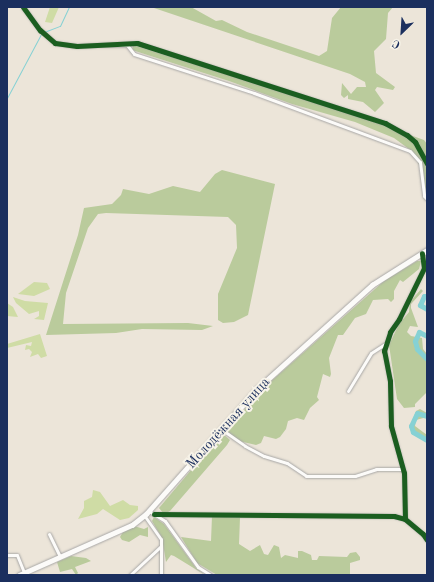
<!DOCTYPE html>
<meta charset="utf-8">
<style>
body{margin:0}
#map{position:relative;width:434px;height:582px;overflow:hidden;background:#ece5d9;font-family:"Old Standard TT",serif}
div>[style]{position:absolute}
.green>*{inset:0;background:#cfdca5}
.forest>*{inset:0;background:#bacb9c}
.stream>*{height:1px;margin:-0.5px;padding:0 0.5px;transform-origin:0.5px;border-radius:0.5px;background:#86d1d4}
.river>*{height:5px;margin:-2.5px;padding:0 2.5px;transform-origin:2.5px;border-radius:2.5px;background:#86d1d4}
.roads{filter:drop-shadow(0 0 1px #a8a7a6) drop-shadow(0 0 1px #a8a7a6)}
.street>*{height:3px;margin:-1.5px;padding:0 1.5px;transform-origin:1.5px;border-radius:1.5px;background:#fcfbf9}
.primary>*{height:4.5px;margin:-2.25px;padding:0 2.25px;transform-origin:2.25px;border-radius:2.25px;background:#fcfbf9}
.cycleway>*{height:5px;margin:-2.5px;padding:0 2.5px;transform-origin:2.5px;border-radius:2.5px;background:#1b5e20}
span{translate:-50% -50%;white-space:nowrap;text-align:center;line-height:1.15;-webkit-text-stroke:4px #f7f3e8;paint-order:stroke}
.street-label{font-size:14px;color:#1b2f5e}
.frame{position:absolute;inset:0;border:8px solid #1b2f5e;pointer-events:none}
.north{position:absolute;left:382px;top:12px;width:40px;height:40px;-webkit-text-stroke:3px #f7f3e8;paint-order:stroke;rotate:205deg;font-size:11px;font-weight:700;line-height:16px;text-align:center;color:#1b2f5e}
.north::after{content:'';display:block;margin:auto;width:14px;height:18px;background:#1b2f5e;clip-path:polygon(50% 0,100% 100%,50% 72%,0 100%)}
</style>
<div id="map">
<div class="green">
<i style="clip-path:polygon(50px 7px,59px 7px,52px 23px,45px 22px)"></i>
<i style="clip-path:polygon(34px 282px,47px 283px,50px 289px,34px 296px,18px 294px)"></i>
<i style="clip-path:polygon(13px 297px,25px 301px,48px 303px,44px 320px,34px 319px,39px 316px,39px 311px,29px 314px,16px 303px)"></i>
<i style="clip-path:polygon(7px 303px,13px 307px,18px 317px,7px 316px)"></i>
<i style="clip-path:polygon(40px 334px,47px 356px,41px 358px,38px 354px,30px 357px,32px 352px,29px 349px,25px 350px,26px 345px,31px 346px,32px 342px,7px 348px,7px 344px)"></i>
<i style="clip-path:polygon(93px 490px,100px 492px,110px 506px,123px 500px,130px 505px,138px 506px,138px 510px,129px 518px,120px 520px,103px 509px,97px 514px,78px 519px,84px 508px,84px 501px,92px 497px)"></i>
</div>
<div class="forest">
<i style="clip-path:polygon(151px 7px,191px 7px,216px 21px,222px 20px,247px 32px,319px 56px,327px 51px,332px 18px,341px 7px,393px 7px,388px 13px,386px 39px,374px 51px,376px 73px,395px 87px,393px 90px,377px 87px,375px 90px,384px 103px,375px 112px,363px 102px,348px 99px,348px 95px,344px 98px,341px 95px,342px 83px,351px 94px,357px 87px,366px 87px,365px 82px,350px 74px)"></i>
<i style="clip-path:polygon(133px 45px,343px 111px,424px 140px,427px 144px,427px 195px,420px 167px,413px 152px,394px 138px,355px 122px,292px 104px,229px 81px,132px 50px)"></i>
<i style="clip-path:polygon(222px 170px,275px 184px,248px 315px,234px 322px,223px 323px,218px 320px,218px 294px,237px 248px,236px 225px,228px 217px,106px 213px,98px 214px,88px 228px,66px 293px,63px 324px,188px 323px,213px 326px,202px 330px,142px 329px,116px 333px,46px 335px,78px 235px,84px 208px,112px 204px,121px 195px,123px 189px,149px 194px,173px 186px,200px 192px,215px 174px)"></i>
<i style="clip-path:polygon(417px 261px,421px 261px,419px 269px,403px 282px,400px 280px,394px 291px,394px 299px,391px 302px,388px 299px,373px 300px,366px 314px,355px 318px,343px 335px,338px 335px,329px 358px,331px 374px,330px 377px,323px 374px,317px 397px,319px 400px,310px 408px,304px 420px,297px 418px,288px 421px,286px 429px,280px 437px,276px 439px,264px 436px,261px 443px,256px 445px,239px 441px,228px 433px,226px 430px,268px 384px,384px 281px)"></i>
<i style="clip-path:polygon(421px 289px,423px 291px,411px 304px,411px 308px,418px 327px,410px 326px,407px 332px,411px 336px,422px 338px,423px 349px,427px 354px,427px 392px,415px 404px,415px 407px,404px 408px,397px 399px,389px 345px,399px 324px,409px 312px,410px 302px)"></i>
<i style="clip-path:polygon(420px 409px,427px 413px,427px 417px,416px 420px,415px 426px,427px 435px,427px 443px,413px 432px,410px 427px,416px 411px)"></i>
<i style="clip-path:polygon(223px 434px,230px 440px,227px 445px,170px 511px,164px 514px,159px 508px,214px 443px,220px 441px)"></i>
<i style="clip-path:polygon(212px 516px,240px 518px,239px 544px,250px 551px,260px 545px,264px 554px,268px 555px,274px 545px,279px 547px,281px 558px,285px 555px,298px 558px,298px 551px,302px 551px,311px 555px,312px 560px,317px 560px,319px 556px,347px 557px,350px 553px,356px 552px,360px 557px,360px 560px,350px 563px,350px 575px,217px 575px,197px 563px,181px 537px,211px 541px)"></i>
<i style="clip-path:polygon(154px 517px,164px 524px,196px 568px,205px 575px,174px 556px,171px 555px,166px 562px,162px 538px,152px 521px)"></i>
<i style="clip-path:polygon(134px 526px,144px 529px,148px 527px,148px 537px,140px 535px,129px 542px,122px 540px,120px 537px,123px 532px)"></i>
<i style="clip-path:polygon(71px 556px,86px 558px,91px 561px,75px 567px,78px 573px,76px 575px,72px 569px,60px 572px,57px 562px)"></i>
</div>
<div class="stream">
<i style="left:44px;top:32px;width:17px;rotate:-21deg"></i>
<i style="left:60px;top:26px;width:21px;rotate:-65deg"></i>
<i style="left:7px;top:98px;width:72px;rotate:-62deg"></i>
</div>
<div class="river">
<i style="left:427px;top:296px;width:3px;rotate:180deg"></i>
<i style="left:424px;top:296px;width:10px;rotate:114deg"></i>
<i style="left:420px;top:305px;width:8px;rotate:30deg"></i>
<i style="left:427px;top:336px;width:9px;rotate:-153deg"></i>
<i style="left:419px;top:332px;width:10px;rotate:114deg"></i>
<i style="left:415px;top:341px;width:8px;rotate:76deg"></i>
<i style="left:417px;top:349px;width:14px;rotate:45deg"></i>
<i style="left:427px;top:416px;width:10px;rotate:-163deg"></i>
<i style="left:417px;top:413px;width:14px;rotate:115deg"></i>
<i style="left:411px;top:426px;width:6px;rotate:72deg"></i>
<i style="left:413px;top:432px;width:16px;rotate:30deg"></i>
</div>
<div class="roads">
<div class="street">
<i style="left:23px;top:7px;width:29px;rotate:54deg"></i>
<i style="left:40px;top:30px;width:20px;rotate:41deg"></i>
<i style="left:55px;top:43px;width:22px;rotate:8deg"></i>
<i style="left:77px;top:46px;width:60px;rotate:-2.9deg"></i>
<i style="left:137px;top:43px;width:261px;rotate:17.9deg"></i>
<i style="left:385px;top:123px;width:25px;rotate:29deg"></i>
<i style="left:407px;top:135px;width:11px;rotate:41deg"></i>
<i style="left:415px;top:142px;width:25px;rotate:61deg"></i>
<i style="left:99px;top:45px;width:28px"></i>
<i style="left:127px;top:45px;width:11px;rotate:52deg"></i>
<i style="left:134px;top:54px;width:126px;rotate:18deg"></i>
<i style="left:254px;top:93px;width:166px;rotate:20.4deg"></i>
<i style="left:410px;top:151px;width:15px;rotate:48deg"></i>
<i style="left:420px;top:162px;width:34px;rotate:83deg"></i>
<i style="left:424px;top:196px;width:4px;rotate:45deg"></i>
<i style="left:348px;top:391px;width:44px;rotate:-58.8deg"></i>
<i style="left:371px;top:353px;width:17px;rotate:-33deg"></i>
<i style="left:221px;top:429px;width:29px;rotate:35deg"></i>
<i style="left:245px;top:446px;width:21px;rotate:28deg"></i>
<i style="left:264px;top:456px;width:24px;rotate:17deg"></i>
<i style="left:287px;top:463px;width:23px;rotate:34deg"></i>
<i style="left:306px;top:476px;width:49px"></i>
<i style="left:355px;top:476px;width:22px;rotate:-18deg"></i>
<i style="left:376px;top:469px;width:26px"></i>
<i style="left:149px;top:511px;width:19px;rotate:32deg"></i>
<i style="left:165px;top:521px;width:57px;rotate:54.3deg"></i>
<i style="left:198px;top:567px;width:15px;rotate:32deg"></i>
<i style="left:154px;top:514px;width:240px;rotate:0.5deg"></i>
<i style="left:394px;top:516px;width:11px;rotate:15deg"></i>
<i style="left:405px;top:519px;width:23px;rotate:40deg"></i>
<i style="left:423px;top:534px;width:7px;rotate:56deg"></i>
<i style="left:144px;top:515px;width:29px;rotate:55deg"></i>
<i style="left:161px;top:539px;width:36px;rotate:90deg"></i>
<i style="left:405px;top:519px;width:46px;rotate:-91.2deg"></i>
<i style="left:404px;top:473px;width:49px;rotate:-105.5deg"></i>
<i style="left:391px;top:426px;width:45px;rotate:-91.3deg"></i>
<i style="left:390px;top:381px;width:31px;rotate:-101deg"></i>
<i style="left:384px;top:351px;width:20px;rotate:-72deg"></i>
<i style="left:390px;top:332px;width:16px;rotate:-55deg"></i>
<i style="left:399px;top:319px;width:57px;rotate:-63.9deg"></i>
<i style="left:424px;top:268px;width:15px;rotate:-98deg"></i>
<i style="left:49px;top:534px;width:25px;rotate:64deg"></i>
<i style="left:7px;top:555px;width:10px"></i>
<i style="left:17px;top:555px;width:18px;rotate:68deg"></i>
<i style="left:130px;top:575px;width:42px;rotate:-43.1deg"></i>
</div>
<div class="primary">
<i style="left:19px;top:575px;width:124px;rotate:-23.9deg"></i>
<i style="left:132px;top:525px;width:18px;rotate:-38deg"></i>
<i style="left:146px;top:514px;width:167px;rotate:-48.4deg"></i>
<i style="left:257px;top:389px;width:155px;rotate:-42.1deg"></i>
<i style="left:372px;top:285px;width:65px;rotate:-32.5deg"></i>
</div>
</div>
<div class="cycleway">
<i style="left:23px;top:7px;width:29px;rotate:54deg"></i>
<i style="left:40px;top:30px;width:20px;rotate:41deg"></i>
<i style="left:55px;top:43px;width:22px;rotate:8deg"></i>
<i style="left:77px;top:46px;width:60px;rotate:-2.9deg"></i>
<i style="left:137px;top:43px;width:261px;rotate:17.9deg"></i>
<i style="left:385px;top:123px;width:25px;rotate:29deg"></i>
<i style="left:407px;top:135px;width:11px;rotate:41deg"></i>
<i style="left:415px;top:142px;width:25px;rotate:61deg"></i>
<i style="left:154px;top:514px;width:240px;rotate:0.5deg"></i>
<i style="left:394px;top:516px;width:11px;rotate:15deg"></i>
<i style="left:405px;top:519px;width:23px;rotate:40deg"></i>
<i style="left:423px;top:534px;width:7px;rotate:56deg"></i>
<i style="left:405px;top:519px;width:46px;rotate:-91.2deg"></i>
<i style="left:404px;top:473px;width:49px;rotate:-105.5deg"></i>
<i style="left:391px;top:426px;width:45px;rotate:-91.3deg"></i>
<i style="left:390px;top:381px;width:31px;rotate:-101deg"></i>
<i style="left:384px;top:351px;width:20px;rotate:-72deg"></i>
<i style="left:390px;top:332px;width:16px;rotate:-55deg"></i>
<i style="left:399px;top:319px;width:57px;rotate:-63.9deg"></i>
<i style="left:424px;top:268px;width:15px;rotate:-98deg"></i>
</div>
<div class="street-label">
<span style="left:228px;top:423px;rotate:-48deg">Молодёжная улица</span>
</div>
<div class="frame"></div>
<div class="north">С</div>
</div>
